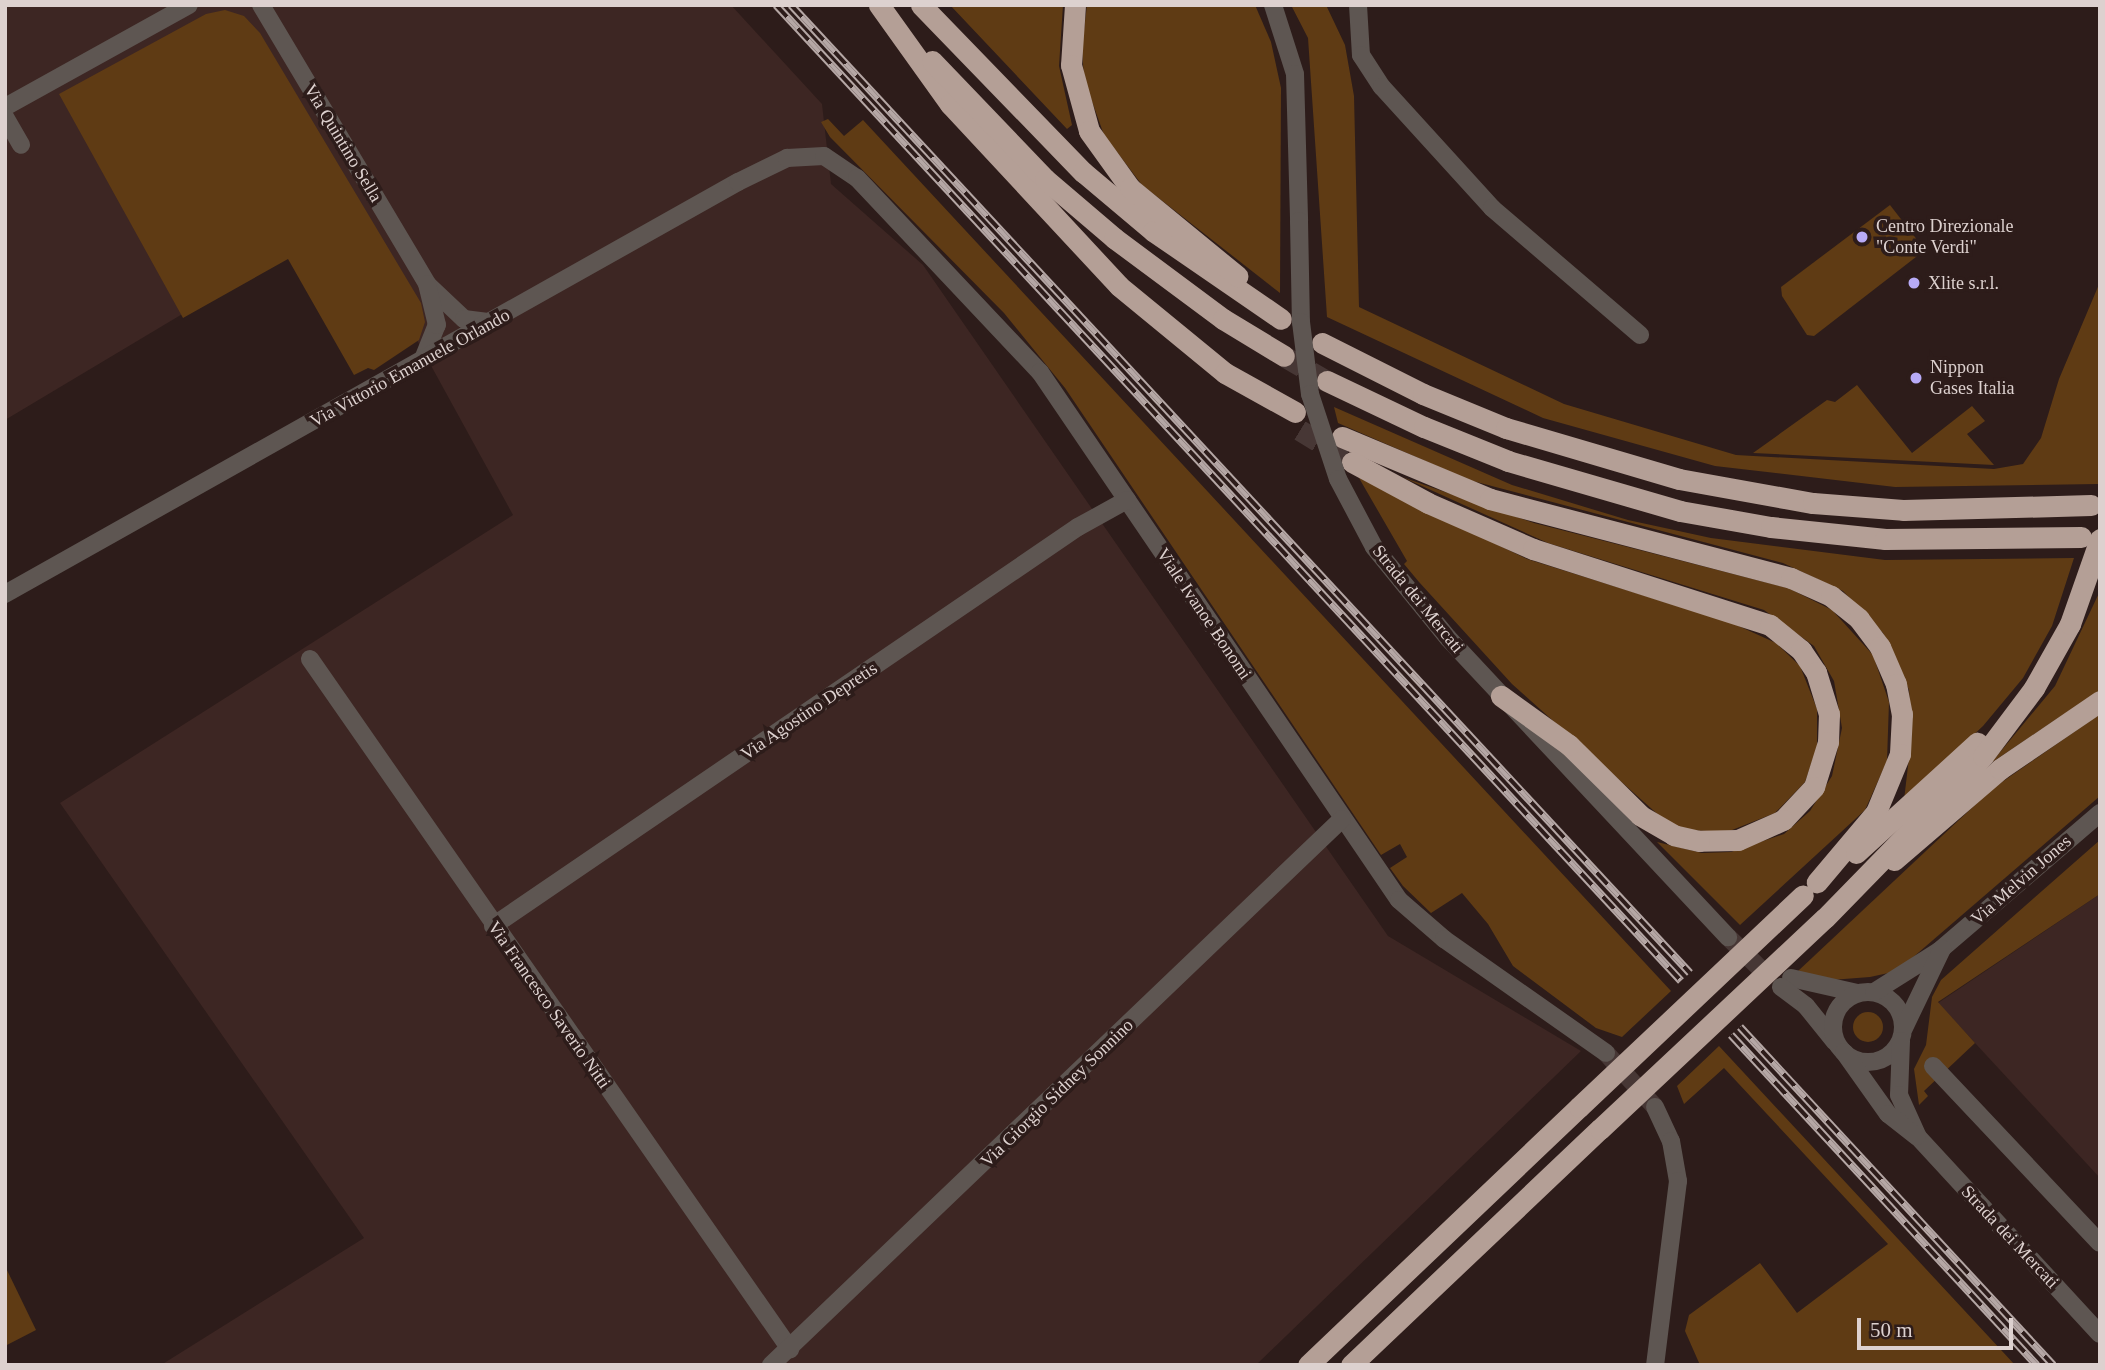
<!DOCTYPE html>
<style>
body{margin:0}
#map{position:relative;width:2105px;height:1370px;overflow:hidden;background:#2d1c1a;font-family:"Times New Roman",serif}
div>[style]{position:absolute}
.built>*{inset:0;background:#3d2623}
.green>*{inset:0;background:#5f3b14}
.round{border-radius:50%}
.minor-tunnel>*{height:18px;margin-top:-9px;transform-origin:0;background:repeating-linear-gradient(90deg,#473735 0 18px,transparent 0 27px)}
.highway-tunnel>*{height:21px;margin-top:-10.5px;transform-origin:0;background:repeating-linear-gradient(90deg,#473735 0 21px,transparent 0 31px)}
.minor>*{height:18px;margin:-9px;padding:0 9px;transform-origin:9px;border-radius:9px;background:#5e5652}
.minor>.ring{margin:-9px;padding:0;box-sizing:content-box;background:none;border:18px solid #5e5652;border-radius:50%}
.highway>*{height:21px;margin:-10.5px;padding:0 10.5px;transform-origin:10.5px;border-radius:10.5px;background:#b49f96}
.rail>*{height:8px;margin-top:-4px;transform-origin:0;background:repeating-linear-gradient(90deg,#2d1c1a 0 16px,#b5a7a5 0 32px);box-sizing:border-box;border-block:2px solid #b5a7a5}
.minor-bridge>*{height:18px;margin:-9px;padding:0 9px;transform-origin:9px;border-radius:9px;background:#5e5652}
.highway-bridge>*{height:21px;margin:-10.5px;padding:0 10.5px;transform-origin:10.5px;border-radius:10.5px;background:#b49f96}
.dots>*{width:19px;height:19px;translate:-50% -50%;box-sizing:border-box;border:4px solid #2d1c1a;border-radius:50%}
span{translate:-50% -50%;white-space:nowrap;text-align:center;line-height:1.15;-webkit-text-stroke:7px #2d1c1a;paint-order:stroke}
.street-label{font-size:18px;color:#ddd1cf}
.poi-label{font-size:18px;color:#ddd1cf}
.left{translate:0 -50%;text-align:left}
.frame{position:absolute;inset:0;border:7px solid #ddd1cf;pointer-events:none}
.scale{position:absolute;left:1857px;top:1318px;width:156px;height:32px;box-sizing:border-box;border:4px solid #ddd1cf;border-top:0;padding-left:9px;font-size:21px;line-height:24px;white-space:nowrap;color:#ddd1cf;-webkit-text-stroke:5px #2d1c1a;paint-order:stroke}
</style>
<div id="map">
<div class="built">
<i style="clip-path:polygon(5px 5px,731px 5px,822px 104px,831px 184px,923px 265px,1388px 936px,1581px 1051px,1256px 1365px,161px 1365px,364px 1238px,60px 803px,513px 515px,412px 331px,288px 251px,5px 420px)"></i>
<i style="clip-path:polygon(2100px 894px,2100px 1178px,1938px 1003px)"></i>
</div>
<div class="green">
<i style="clip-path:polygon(950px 5px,1063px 5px,1059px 66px,1072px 125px,1067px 129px)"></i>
<i style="clip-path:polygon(1087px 5px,1255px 5px,1271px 42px,1281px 88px,1280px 293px,1142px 185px,1104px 135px,1084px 79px,1082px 47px)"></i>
<i style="clip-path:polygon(1291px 5px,1326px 5px,1345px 45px,1354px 96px,1359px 307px,1564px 404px,1736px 455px,1994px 469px,2023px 464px,2041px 438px,2059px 379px,2100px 282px,2098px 484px,1895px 487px,1715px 466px,1543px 418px,1327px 317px,1308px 38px)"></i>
<i style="clip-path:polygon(225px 10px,244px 16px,260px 33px,421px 303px,425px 322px,419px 340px,374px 370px,368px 368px,354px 375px,288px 259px,183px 318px,59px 94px,206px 14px)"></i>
<i style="clip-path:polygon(828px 119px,844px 136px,863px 120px,1671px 991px,1622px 1037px,1596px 1028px,1513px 966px,1488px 924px,1462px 893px,1431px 913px,1403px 886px,1390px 868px,1407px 857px,1400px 844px,1381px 855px,1065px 388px,1004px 313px,830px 137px,821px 122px)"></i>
<i style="clip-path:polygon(1890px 205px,1925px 250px,1814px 336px,1807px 335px,1782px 296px,1781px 287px)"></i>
<i style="clip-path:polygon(1857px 385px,1912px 453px,1972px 406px,1985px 421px,1967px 434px,1994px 465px,1753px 453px,1827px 400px,1835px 402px)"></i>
<i style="clip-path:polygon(1334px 407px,1512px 485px,1628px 520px,1711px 538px,1885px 560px,2074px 558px,2052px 626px,2023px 678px,1983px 726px,1904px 800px,1912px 732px,1909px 690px,1883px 633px,1843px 591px,1783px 563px,1469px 480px,1338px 423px)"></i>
<i style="clip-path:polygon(1402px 477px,1534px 523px,1788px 588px,1832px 610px,1873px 655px,1889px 702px,1887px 761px,1865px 810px,1740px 925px,1657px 842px,1702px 853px,1731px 852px,1784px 834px,1810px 811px,1832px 776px,1842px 728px,1834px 681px,1814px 646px,1764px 610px,1548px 543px)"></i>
<i style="clip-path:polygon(1359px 478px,1527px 559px,1732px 623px,1776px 643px,1800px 666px,1817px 709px,1817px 747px,1805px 782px,1775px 813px,1727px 832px,1686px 830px,1663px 819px,1512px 684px,1419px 582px,1404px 564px,1407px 561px)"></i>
<i style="clip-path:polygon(2100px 591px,2100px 690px,1991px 763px,2055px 686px)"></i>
<i style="clip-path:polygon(2100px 714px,2100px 796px,1911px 959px,1893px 972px,1870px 977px,1831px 980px,1797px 972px,1992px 789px)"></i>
<i style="clip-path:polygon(2100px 840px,2100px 894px,1938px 1002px,1975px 1043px,1924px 1091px,1928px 1096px,1919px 1105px,1914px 1069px,1926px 1045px,1932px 997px,1941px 980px)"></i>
<i class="round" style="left:1853px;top:1012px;width:30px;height:30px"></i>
<i style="clip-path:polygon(1719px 1046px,2015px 1365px,1700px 1365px,1685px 1331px,1689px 1315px,1760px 1263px,1797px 1313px,1888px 1244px,1724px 1068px,1684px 1104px,1677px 1086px)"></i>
<i style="clip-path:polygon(5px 1266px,36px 1330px,5px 1346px)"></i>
</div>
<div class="minor-tunnel">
<i style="left:1728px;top:937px;width:63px;rotate:44.4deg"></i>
<i style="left:1606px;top:1053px;width:73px;rotate:47.8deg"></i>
</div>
<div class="highway-tunnel">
<i style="left:1284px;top:356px;width:50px;rotate:30.2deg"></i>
<i style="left:1300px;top:430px;width:61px;rotate:31.6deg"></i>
</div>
<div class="minor">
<i style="left:261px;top:5px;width:326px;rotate:59.2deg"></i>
<i style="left:428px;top:285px;width:50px;rotate:43.4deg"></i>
<i style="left:464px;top:319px;width:26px;rotate:7deg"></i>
<i style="left:1273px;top:5px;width:72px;rotate:72.3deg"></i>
<i style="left:1295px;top:74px;width:147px;rotate:88.4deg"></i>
<i style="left:1358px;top:5px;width:50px;rotate:86.6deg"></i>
<i style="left:1361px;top:55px;width:38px;rotate:57deg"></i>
<i style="left:1382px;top:87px;width:164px;rotate:47.7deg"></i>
<i style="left:1492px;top:208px;width:195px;rotate:40.6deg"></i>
<i style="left:5px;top:107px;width:210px;rotate:-29deg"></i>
<i style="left:5px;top:117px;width:32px;rotate:60deg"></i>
<i style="left:423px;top:359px;width:37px;rotate:-68deg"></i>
<i style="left:437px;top:325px;width:42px;rotate:-103.7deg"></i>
<i style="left:1374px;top:547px;width:117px;rotate:50.9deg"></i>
<i style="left:1448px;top:638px;width:410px;rotate:46.9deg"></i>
<i style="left:5px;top:594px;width:841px;rotate:-29.34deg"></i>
<i style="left:738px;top:182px;width:55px;rotate:-26.1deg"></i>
<i style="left:787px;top:158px;width:37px;rotate:-3deg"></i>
<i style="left:824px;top:156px;width:40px;rotate:34deg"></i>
<i style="left:857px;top:178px;width:267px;rotate:46.7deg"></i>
<i style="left:1040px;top:372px;width:638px;rotate:55.79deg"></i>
<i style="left:1399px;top:900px;width:60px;rotate:40.9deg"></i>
<i style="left:1444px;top:939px;width:198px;rotate:35.1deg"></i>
<i style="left:310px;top:659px;width:841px;rotate:55.18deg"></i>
<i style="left:493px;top:926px;width:708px;rotate:-34.3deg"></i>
<i style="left:1078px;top:527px;width:56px;rotate:-28.9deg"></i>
<i style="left:1791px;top:978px;width:68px;rotate:12.8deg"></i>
<i style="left:1781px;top:987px;width:31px;rotate:37deg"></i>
<i style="left:1806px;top:1006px;width:46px;rotate:51.1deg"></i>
<i class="ring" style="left:1833px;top:992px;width:52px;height:52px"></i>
<i style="left:1874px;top:992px;width:77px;rotate:-32.2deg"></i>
<i style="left:1939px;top:951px;width:212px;rotate:-40.6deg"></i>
<i style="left:1904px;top:1028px;width:88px;rotate:-64.3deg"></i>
<i style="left:1901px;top:1041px;width:54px;rotate:92.1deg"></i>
<i style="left:1899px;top:1095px;width:46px;rotate:65.7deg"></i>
<i style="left:1918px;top:1137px;width:268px;rotate:47.3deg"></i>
<i style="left:1844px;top:1052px;width:76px;rotate:54.6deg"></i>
<i style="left:1888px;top:1114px;width:36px;rotate:38deg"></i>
<i style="left:1933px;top:1066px;width:243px;rotate:46.7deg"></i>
<i style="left:1655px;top:1107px;width:38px;rotate:65deg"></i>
<i style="left:1671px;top:1141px;width:41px;rotate:80.1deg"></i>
<i style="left:1678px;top:1181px;width:185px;rotate:97.1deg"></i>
<i style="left:771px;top:1365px;width:790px;rotate:-43.72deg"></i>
</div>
<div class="highway">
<i style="left:879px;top:5px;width:122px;rotate:54.4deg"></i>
<i style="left:950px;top:104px;width:248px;rotate:47.1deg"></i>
<i style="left:1119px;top:286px;width:137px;rotate:39.4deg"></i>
<i style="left:1225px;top:373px;width:80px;rotate:29.1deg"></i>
<i style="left:921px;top:5px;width:233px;rotate:45.9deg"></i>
<i style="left:1083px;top:172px;width:92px;rotate:40.1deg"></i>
<i style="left:1153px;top:231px;width:155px;rotate:34.5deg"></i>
<i style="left:1075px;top:5px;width:60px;rotate:93.8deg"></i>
<i style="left:1071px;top:65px;width:68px;rotate:74.7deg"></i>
<i style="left:1089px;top:131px;width:70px;rotate:54.3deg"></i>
<i style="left:1130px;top:188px;width:139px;rotate:39.4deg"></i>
<i style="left:932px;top:61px;width:163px;rotate:46.2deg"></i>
<i style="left:1045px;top:179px;width:91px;rotate:40.5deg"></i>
<i style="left:1114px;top:238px;width:136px;rotate:36.6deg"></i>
<i style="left:1223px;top:319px;width:71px;rotate:31.2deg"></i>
<i style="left:1322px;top:343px;width:113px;rotate:26.8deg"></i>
<i style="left:1423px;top:394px;width:90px;rotate:22.3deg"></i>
<i style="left:1506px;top:428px;width:180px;rotate:16.4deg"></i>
<i style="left:1679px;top:479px;width:136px;rotate:10.2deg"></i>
<i style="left:1813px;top:503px;width:90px;rotate:4.4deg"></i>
<i style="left:1903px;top:510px;width:188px;rotate:-1.5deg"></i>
<i style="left:1327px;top:381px;width:107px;rotate:25.4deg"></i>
<i style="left:1424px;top:427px;width:91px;rotate:22deg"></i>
<i style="left:1508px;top:461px;width:179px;rotate:16.2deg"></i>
<i style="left:1680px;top:511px;width:92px;rotate:10deg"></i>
<i style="left:1771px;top:527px;width:115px;rotate:6deg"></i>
<i style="left:1885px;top:539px;width:196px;rotate:-0.6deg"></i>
<i style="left:1342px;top:437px;width:160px;rotate:22.7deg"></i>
<i style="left:1490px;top:499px;width:311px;rotate:14.7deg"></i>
<i style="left:1791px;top:578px;width:44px;rotate:24.2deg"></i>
<i style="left:1831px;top:596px;width:36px;rotate:39deg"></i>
<i style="left:1859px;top:619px;width:35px;rotate:53deg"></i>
<i style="left:1880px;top:647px;width:40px;rotate:66.6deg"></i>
<i style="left:1896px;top:684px;width:31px;rotate:79deg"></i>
<i style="left:1902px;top:714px;width:40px;rotate:92.9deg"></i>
<i style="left:1900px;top:754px;width:63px;rotate:112.5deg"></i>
<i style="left:1876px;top:812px;width:92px;rotate:130.1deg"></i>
<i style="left:1352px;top:462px;width:86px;rotate:28.3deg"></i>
<i style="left:1428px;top:503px;width:115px;rotate:23.7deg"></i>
<i style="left:1533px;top:549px;width:249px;rotate:17.8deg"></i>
<i style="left:1770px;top:625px;width:40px;rotate:39deg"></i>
<i style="left:1801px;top:650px;width:27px;rotate:56deg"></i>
<i style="left:1816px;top:672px;width:44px;rotate:72.8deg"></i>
<i style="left:1829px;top:714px;width:28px;rotate:92deg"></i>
<i style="left:1828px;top:742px;width:47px;rotate:107.3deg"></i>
<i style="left:1814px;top:787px;width:45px;rotate:133.2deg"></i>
<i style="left:1783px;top:820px;width:49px;rotate:156deg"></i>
<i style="left:1738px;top:840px;width:39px;rotate:179deg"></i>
<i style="left:1699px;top:841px;width:26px;rotate:-167deg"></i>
<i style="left:1674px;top:835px;width:39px;rotate:-150deg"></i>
<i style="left:1640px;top:815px;width:100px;rotate:-135.4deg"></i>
<i style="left:1569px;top:745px;width:84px;rotate:-144.2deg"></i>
<i style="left:1856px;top:853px;width:164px;rotate:-42.3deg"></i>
<i style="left:1894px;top:860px;width:140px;rotate:-40.6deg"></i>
<i style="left:2000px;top:769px;width:121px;rotate:-34.2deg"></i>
<i style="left:1825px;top:918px;width:226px;rotate:-45.7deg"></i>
<i style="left:1983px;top:756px;width:85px;rotate:-53.1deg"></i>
<i style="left:2034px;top:688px;width:73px;rotate:-60.6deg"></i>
<i style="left:2070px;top:624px;width:90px;rotate:-70.6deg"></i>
<i style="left:1308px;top:1365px;width:374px;rotate:-43.6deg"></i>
<i style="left:1351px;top:1365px;width:343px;rotate:-43.5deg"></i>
</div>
<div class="rail">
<i style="left:776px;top:5px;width:1331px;rotate:47.16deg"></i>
<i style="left:791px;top:5px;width:1321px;rotate:47.12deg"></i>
<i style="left:1740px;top:1027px;width:461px;rotate:47.2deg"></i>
<i style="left:1731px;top:1035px;width:450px;rotate:47.2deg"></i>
</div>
<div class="minor-bridge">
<i style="left:1299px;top:221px;width:101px;rotate:88.9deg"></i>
<i style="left:1301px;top:322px;width:73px;rotate:82.9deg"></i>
<i style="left:1310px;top:394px;width:89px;rotate:71.8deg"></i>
<i style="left:1338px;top:479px;width:77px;rotate:62.1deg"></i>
</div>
<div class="highway-bridge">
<i style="left:1579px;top:1107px;width:308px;rotate:-43.4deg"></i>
<i style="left:1600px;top:1129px;width:308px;rotate:-43.2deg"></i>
</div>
<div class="dots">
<i style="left:1862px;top:237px;background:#b8abf7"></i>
<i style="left:1914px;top:283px;background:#b8abf7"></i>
<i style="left:1916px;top:378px;background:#b8abf7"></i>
</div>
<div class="street-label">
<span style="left:343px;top:143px;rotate:59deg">Via Quintino Sella</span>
<span style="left:410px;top:368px;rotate:-29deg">Via Vittorio Emanuele Orlando</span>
<span style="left:1418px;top:599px;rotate:51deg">Strada dei Mercati</span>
<span style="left:1204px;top:614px;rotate:56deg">Viale Ivanoe Bonomi</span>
<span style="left:809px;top:711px;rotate:-34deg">Via Agostino Depretis</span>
<span style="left:2021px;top:880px;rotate:-41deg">Via Melvin Jones</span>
<span style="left:549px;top:1005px;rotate:55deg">Via Francesco Saverio Nitti</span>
<span style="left:1057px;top:1093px;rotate:-44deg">Via Giorgio Sidney Sonnino</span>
<span style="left:2010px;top:1237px;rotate:47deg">Strada dei Mercati</span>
</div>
<div class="poi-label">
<span class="left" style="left:1876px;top:237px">Centro Direzionale<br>"Conte Verdi"</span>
<span class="left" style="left:1928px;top:283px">Xlite s.r.l.</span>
<span class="left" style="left:1930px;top:378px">Nippon<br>Gases Italia</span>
</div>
<div class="frame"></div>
<div class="scale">50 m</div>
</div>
